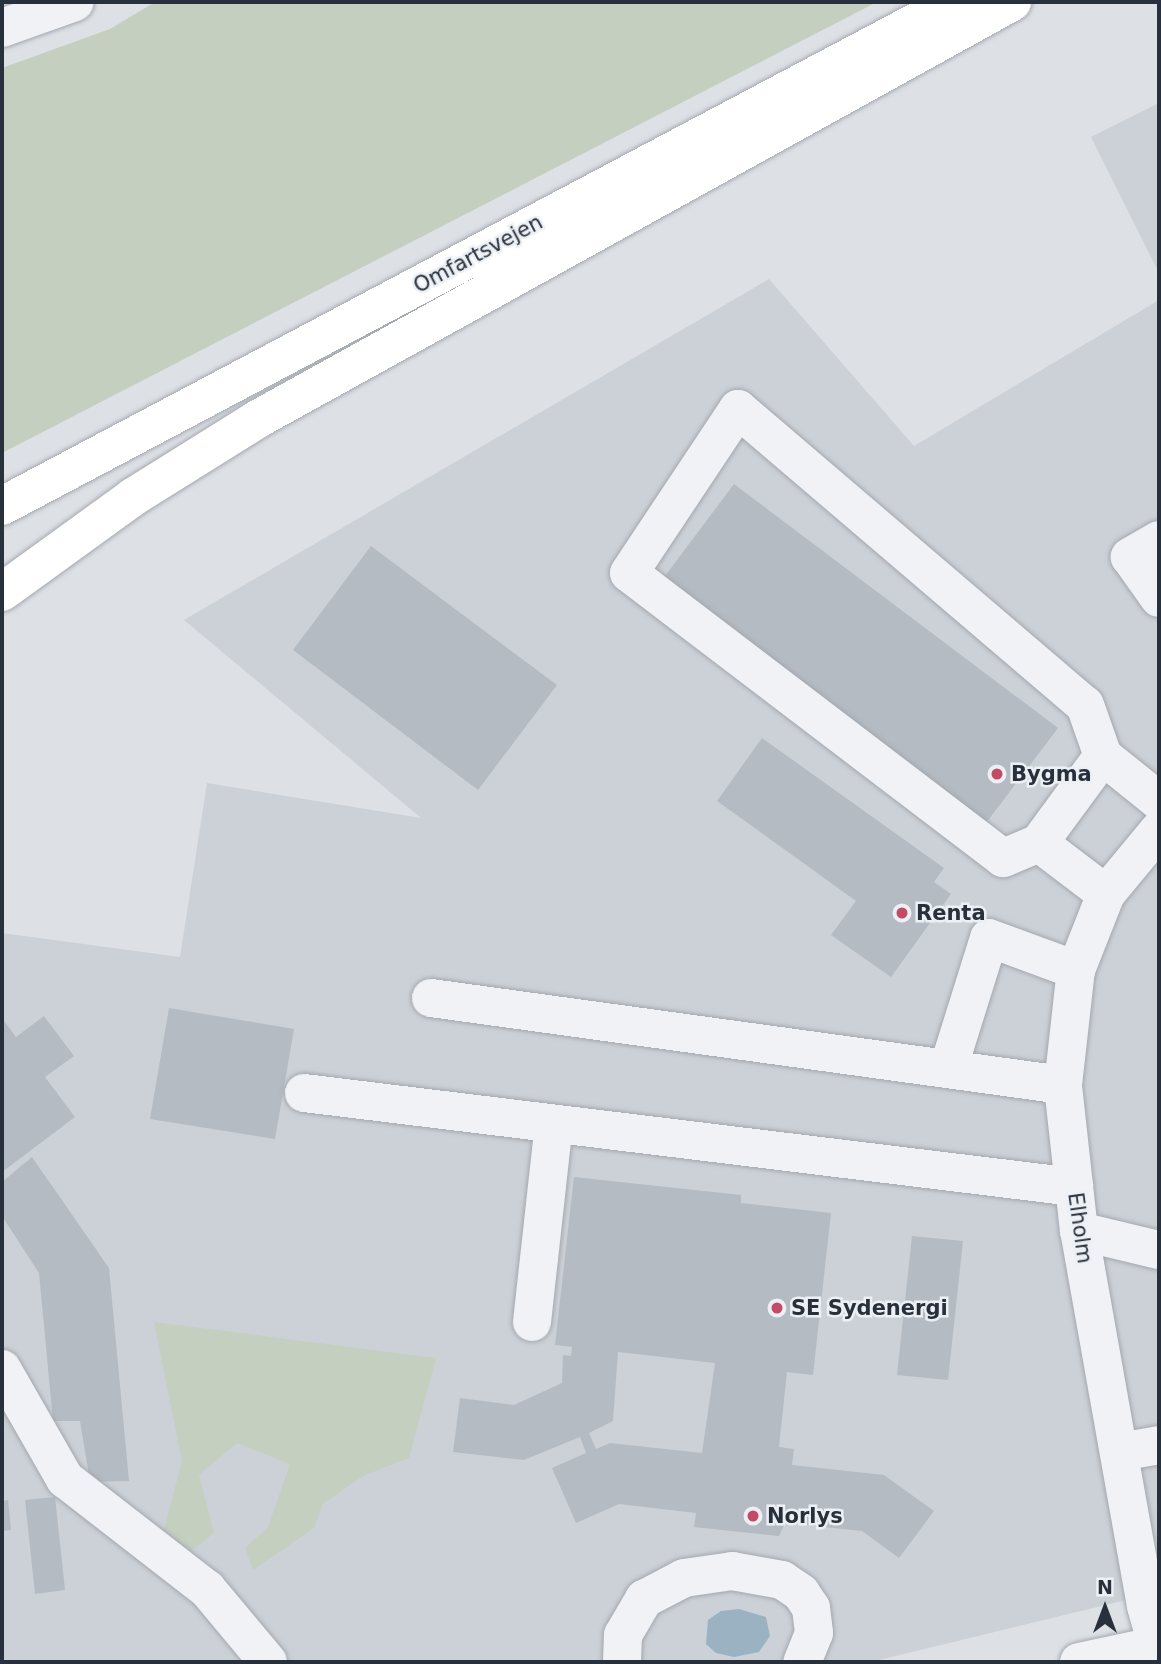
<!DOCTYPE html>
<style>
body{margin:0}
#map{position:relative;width:1161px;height:1664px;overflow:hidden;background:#dde1e6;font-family:"DejaVu Sans",sans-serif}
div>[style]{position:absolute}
.built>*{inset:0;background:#ccd1d7}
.green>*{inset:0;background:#c4cfbf}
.water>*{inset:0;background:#9bb2c3}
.building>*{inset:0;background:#b5bbc2}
.roads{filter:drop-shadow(0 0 2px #a3a8af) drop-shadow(0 0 2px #a3a8af)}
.minor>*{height:38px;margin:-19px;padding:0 19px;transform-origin:19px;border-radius:19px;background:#f0f2f5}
.highway>*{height:38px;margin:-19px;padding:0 19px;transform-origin:19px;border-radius:19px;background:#fff}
.dots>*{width:19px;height:19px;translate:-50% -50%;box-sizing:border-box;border:4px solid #ecf0f4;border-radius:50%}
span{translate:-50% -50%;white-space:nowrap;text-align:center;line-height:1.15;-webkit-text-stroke:5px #ecf0f4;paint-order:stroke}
.street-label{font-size:21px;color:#28303b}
.poi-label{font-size:21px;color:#28303b;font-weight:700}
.left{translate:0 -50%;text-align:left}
.frame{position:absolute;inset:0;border:4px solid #28303b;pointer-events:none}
.north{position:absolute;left:1070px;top:1573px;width:70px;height:70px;-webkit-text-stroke:5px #ecf0f4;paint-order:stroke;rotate:0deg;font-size:19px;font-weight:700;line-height:28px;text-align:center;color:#28303b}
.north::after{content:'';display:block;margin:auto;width:24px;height:32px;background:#28303b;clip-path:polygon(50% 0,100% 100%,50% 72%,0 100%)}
</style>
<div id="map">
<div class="built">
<i style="clip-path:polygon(1159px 103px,1159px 273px,1091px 137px)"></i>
<i style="clip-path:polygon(769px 279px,914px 446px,1159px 300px,1159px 1592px,871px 1662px,2px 1662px,2px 933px,180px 957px,207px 783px,421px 818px,184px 620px)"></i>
</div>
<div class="green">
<i style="clip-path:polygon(155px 2px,877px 2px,2px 453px,2px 68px,110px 29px)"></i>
<i style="clip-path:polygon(154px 1322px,436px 1358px,409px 1458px,363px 1476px,323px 1504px,314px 1528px,253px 1570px,245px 1548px,268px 1527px,290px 1464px,237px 1443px,199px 1475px,214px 1533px,191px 1551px,164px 1530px,182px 1461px)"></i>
</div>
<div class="water">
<i style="clip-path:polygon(739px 1609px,766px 1617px,770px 1636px,759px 1652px,734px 1657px,716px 1653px,706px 1644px,708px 1620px,721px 1611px)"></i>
</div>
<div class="building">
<i style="clip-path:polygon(734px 484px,1058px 728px,983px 827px,659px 584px)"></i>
<i style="clip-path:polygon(371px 546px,557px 685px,478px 790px,293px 650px)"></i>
<i style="clip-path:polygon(762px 738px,944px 868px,934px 882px,951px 894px,891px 977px,831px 935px,856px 901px,717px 801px)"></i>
<i style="clip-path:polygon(169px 1008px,294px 1029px,275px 1139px,150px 1119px)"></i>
<i style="clip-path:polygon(44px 1016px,74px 1056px,45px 1077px,75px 1117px,2px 1172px,2px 1018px,16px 1037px)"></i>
<i style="clip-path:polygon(32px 1157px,109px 1268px,129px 1481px,90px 1482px,80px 1421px,53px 1421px,39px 1273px,2px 1216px,2px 1182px)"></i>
<i style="clip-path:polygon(evenodd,574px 1177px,741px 1195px,741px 1203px,831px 1213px,813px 1375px,787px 1372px,779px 1447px,794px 1449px,792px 1465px,884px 1475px,934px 1511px,899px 1558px,862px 1531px,785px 1523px,779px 1536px,694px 1527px,696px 1513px,619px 1504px,576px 1523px,552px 1468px,586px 1453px,580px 1437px,524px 1460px,453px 1452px,460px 1398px,514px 1405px,562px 1383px,563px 1355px,571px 1356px,572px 1347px,555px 1345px,574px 1177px,618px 1352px,715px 1363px,702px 1453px,610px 1443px,596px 1449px,589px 1433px,613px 1421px,618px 1352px)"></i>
<i style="clip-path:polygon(912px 1236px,963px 1241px,948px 1380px,897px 1375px)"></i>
<i style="clip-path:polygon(55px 1497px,65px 1590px,35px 1594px,25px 1500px)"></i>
<i style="clip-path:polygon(8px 1500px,11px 1530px,2px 1531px,2px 1501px)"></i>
</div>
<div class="roads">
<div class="minor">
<i style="left:2px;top:28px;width:77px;rotate:-19.6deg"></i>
<i style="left:1159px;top:540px;width:34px;rotate:150deg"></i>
<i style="left:1130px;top:557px;width:50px;rotate:54.7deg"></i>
<i style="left:1039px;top:843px;width:39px;rotate:157deg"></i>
<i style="left:1003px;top:858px;width:470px;rotate:-142.7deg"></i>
<i style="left:629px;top:573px;width:197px;rotate:-56.4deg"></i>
<i style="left:738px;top:409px;width:456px;rotate:40.5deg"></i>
<i style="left:1085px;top:705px;width:54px;rotate:70.6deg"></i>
<i style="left:1106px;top:894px;width:84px;rotate:-142.7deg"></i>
<i style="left:1039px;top:843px;width:108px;rotate:-53.7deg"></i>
<i style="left:1103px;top:756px;width:72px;rotate:38.8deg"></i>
<i style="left:431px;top:998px;width:638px;rotate:7.84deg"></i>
<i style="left:948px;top:1069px;width:137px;rotate:-72.6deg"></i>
<i style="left:989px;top:938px;width:93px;rotate:20.2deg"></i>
<i style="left:304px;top:1093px;width:776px;rotate:6.96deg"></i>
<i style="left:1079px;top:1231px;width:82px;rotate:13.4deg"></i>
<i style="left:532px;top:1322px;width:199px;rotate:-83.7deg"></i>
<i style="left:2px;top:1369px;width:127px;rotate:60.2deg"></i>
<i style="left:65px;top:1479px;width:180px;rotate:37.8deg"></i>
<i style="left:207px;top:1589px;width:95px;rotate:50.1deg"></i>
<i style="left:1120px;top:1452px;width:40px;rotate:-10deg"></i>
<i style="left:1157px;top:1645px;width:41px;rotate:-105.8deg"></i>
<i style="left:1146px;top:1606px;width:381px;rotate:-100.1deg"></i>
<i style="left:1079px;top:1231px;width:147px;rotate:-96.3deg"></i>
<i style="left:1063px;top:1085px;width:116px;rotate:-83.6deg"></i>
<i style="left:1076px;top:970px;width:82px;rotate:-68.5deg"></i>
<i style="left:1106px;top:894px;width:83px;rotate:-50.4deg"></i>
<i style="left:622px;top:1662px;width:27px;rotate:-88deg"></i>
<i style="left:623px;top:1635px;width:42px;rotate:-59.7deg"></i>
<i style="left:644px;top:1599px;width:45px;rotate:-27.7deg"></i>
<i style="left:684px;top:1578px;width:49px;rotate:-8.3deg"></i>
<i style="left:732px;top:1571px;width:51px;rotate:10.2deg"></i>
<i style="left:782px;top:1580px;width:23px;rotate:34deg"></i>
<i style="left:801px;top:1593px;width:18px;rotate:56deg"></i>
<i style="left:811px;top:1608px;width:25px;rotate:83deg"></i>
<i style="left:814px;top:1633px;width:31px;rotate:112deg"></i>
<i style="left:1079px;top:1662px;width:82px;rotate:-12deg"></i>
</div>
<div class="highway">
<i style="left:2px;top:506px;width:1077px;rotate:-27.9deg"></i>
<i style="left:2px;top:592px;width:162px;rotate:-35.9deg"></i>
<i style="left:133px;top:497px;width:145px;rotate:-32deg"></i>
<i style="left:256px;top:420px;width:864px;rotate:-28.94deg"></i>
</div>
</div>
<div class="dots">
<i style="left:997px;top:774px;background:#c24b66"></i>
<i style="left:902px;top:913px;background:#c24b66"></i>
<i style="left:777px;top:1308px;background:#c24b66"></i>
<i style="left:753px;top:1516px;background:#c24b66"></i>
</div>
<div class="street-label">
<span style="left:478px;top:254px;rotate:-28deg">Omfartsvejen</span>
<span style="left:1080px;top:1228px;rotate:82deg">Elholm</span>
</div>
<div class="poi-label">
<span class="left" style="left:1011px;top:774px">Bygma</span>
<span class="left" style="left:916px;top:913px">Renta</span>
<span class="left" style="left:791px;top:1308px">SE Sydenergi</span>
<span class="left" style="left:767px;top:1516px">Norlys</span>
</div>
<div class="frame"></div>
<div class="north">N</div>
</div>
